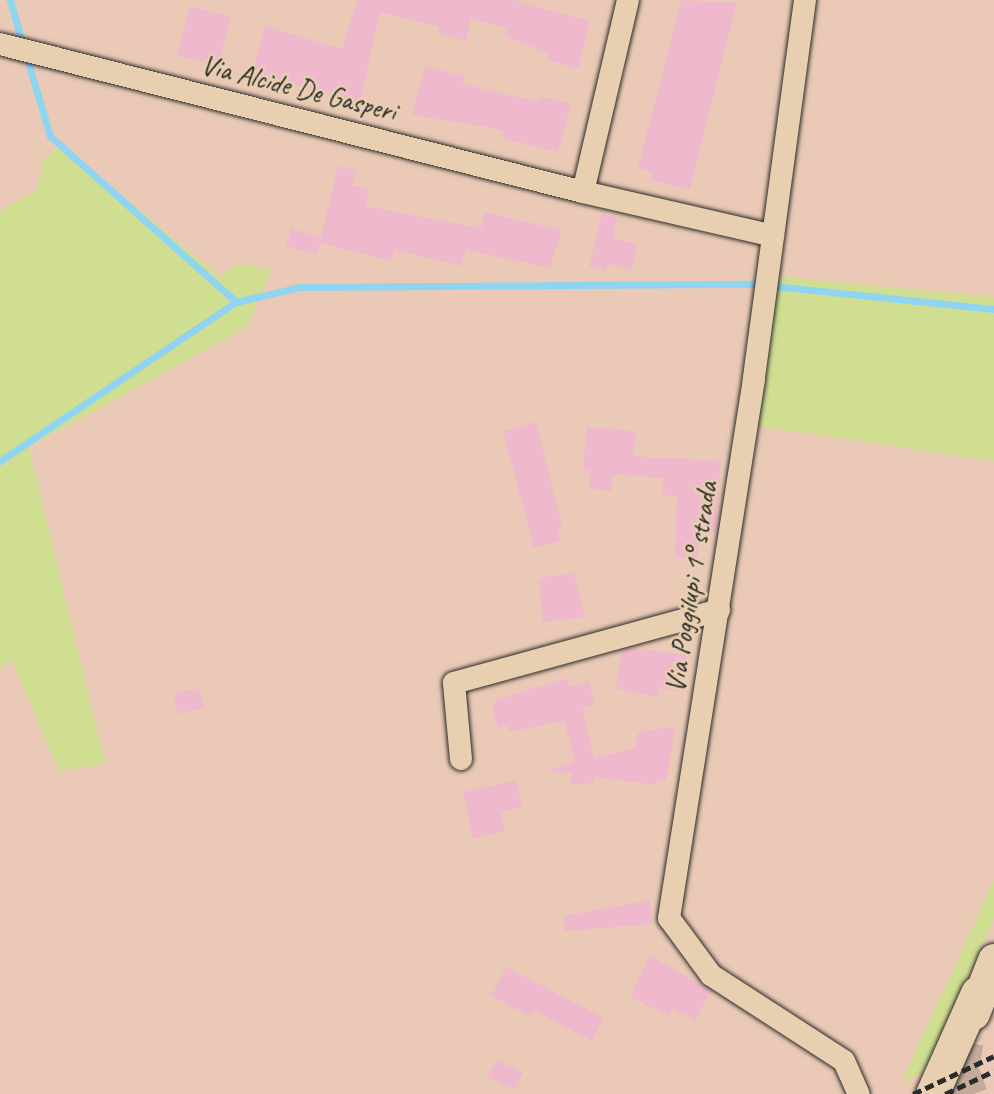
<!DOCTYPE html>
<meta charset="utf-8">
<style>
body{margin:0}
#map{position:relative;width:994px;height:1094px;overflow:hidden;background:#eacab6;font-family:Caveat,sans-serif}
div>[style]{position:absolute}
.green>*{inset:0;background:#d0de92}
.stream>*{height:7px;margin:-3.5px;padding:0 3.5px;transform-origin:3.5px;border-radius:3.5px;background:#8fd4f0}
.building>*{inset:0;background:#f0b8cc}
.primary-tunnel>*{height:33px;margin-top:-16.5px;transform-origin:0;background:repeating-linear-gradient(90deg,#c4aa9a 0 33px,transparent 0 49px)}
.roads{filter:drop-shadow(0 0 2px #2b2b2b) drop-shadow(0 0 2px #2b2b2b)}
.street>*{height:22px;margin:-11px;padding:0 11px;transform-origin:11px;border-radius:11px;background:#e8cfb0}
.primary>*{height:33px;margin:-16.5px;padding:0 16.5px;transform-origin:16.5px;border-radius:16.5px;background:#e8cfb0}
.rail>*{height:4.5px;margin-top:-2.25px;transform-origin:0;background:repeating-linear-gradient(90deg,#2b2b2b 0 9px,transparent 0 13.5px)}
span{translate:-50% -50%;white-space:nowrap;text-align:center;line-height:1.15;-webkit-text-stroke:5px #e8cfb0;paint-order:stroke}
.street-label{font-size:28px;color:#2b2b2b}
</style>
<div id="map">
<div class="green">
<i style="clip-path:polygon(61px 145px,220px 277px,238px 263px,271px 270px,247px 327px,29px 447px,105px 764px,59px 771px,12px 660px,0 667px,0 211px,37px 190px,43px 160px)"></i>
<i style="clip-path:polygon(775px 276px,994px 297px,994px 461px,752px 425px)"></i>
<i style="clip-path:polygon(994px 880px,994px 919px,928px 1070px,901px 1083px)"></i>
</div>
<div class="stream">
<i style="left:10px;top:0;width:47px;rotate:73.9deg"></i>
<i style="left:26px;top:55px;width:84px;rotate:73.5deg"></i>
<i style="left:50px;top:136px;width:249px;rotate:41.7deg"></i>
<i style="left:0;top:461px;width:285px;rotate:-34deg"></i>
<i style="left:236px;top:302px;width:66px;rotate:-13.2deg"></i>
<i style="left:300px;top:287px;width:455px;rotate:-0.4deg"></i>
<i style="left:755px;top:284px;width:240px;rotate:6deg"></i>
</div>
<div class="building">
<i style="clip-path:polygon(357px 0,513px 0,590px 21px,578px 69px,547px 60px,549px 54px,505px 36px,507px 28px,471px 19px,466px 41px,438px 33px,439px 27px,380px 12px,360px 102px,252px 75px,265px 26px,342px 49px)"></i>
<i style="clip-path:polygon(681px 0,737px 3px,690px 190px,650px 180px,652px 172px,638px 168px)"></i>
<i style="clip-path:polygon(190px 6px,231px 17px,218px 66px,177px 55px)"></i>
<i style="clip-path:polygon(425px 66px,465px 76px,463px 84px,539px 102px,540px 96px,571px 104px,558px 152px,502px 138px,504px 130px,412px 115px)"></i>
<i style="clip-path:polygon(338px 166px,356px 170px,353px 185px,369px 190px,365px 206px,481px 228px,485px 212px,562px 230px,550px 268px,466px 250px,461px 266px,394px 250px,391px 261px,320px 243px,317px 255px,286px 246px,291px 228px,321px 237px)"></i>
<i style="clip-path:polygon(602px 214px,617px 217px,613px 238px,638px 244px,632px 270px,608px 264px,606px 271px,589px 267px)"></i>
<i style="clip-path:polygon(536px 422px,563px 529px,558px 531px,560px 541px,534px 548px,503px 431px)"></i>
<i style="clip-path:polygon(587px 427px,636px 431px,633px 456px,721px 461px,716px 532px,699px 531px,698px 558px,675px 557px,677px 496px,662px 495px,663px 478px,612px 474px,611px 491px,589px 489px,590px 471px,583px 470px)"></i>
<i style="clip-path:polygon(574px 573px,585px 617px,543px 622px,539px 578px)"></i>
<i style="clip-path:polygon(631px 648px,687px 655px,680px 692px,659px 688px,658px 697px,616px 689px,621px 651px)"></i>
<i style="clip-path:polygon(567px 678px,569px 687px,589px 681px,595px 704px,583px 707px,584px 716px,594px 758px,635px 748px,638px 732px,676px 726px,666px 780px,658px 779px,656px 785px,594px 777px,594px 783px,570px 785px,572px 774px,547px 770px,575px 762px,564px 721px,510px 732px,508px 725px,498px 728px,492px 707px,496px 700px)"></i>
<i style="clip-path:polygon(199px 688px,204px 708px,178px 714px,173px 694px)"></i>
<i style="clip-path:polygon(516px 780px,522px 807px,501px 812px,505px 831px,473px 839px,463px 792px)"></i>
<i style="clip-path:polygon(650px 900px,652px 924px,565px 931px,564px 916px)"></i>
<i style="clip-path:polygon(650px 955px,711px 991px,696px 1021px,672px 1009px,669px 1016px,630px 997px)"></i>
<i style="clip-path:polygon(506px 967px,604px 1018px,592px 1041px,533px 1010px,530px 1016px,491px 996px)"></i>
<i style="clip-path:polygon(497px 1060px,523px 1072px,514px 1090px,487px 1077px)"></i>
</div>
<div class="primary-tunnel">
<i style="left:967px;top:1042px;width:27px;rotate:100deg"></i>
<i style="left:962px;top:1069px;width:27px;rotate:70deg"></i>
</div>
<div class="roads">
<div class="street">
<i style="left:805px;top:0;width:382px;rotate:97.7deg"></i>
<i style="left:754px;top:379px;width:546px;rotate:98.96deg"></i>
<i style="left:669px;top:918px;width:71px;rotate:53.6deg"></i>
<i style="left:711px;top:975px;width:158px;rotate:32.9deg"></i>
<i style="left:844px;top:1061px;width:36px;rotate:66deg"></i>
<i style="left:0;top:44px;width:601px;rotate:14.24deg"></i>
<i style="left:583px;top:192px;width:197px;rotate:-76.8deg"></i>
<i style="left:583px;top:192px;width:195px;rotate:13deg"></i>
<i style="left:461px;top:759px;width:76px;rotate:-95.3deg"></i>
<i style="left:454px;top:683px;width:275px;rotate:-15.4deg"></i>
</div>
<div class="primary">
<i style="left:973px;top:1013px;width:57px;rotate:-68.4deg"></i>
<i style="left:932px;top:1094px;width:111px;rotate:-66deg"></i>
</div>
</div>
<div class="rail">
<i style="left:913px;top:1094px;width:89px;rotate:-25.1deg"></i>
<i style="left:945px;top:1094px;width:54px;rotate:-25.1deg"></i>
</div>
<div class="street-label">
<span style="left:299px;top:88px;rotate:14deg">Via Alcide De Gasperi</span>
<span style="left:691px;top:587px;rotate:-81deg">Via Poggilupi 1° strada</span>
</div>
</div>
